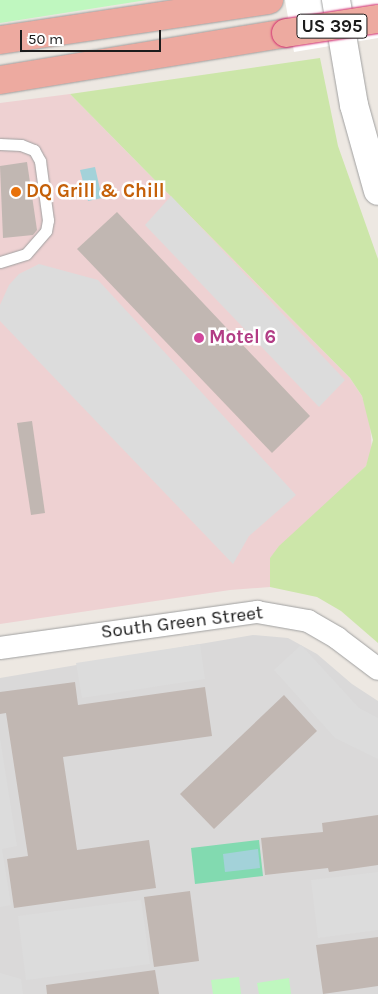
<!DOCTYPE html>
<style>
body{margin:0}
#map{position:relative;width:378px;height:994px;overflow:hidden;background:#ede8e2;font-family:Karla,sans-serif}
div>[style]{position:absolute}
.residential>*{inset:0;background:#dad9d9}
.commercial>*{inset:0;background:#eed1d2}
.grass>*{inset:0;background:#cce6a9}
.park>*{inset:0;background:#bff7bf}
.pitch>*{inset:0;background:#82dab0}
.parking>*{inset:0;background:#dcdcdc}
.water>*{inset:0;background:#a3d2d9}
.pier>*{inset:0;background:#fff}
.building>*{inset:0;background:#c1b7b2}
.roads{filter:drop-shadow(0 0 1px #a0a0a0) drop-shadow(0 0 1px #a0a0a0)}
.service>*{height:11px;margin:-5.5px;padding:0 5.5px;transform-origin:5.5px;border-radius:5.5px;background:#fff}
.minor>*{height:22px;margin:-11px;padding:0 11px;transform-origin:11px;border-radius:11px;background:#fff}
.tertiary>*{height:28px;margin:-14px;padding:0 14px;transform-origin:14px;border-radius:14px;background:#fff}
.trunk>*{height:28px;margin:-14px;padding:0 14px;transform-origin:14px;border-radius:14px;background:#edaaa0}
.bridges{filter:drop-shadow(0 0 1px #d02a71) drop-shadow(0 0 1px #d02a71)}
.trunk-bridge>*{height:28px;margin:-14px;padding:0 14px;transform-origin:14px;border-radius:14px;background:#edaaa0}
.dots>*{width:14px;height:14px;translate:-50% -50%;box-sizing:border-box;border:2px solid #fff;border-radius:50%}
span{translate:-50% -50%;white-space:nowrap;text-align:center;line-height:1.15;-webkit-text-stroke:5px #fff;paint-order:stroke}
.shield-label span{padding:1px 4px;background:#fff;border:1px solid;border-radius:4px;-webkit-text-stroke-width:0}
.shield-label{font-size:18px;color:#1c1c1c;font-weight:700}
.food-label{font-size:19px;color:#c56008;font-weight:700}
.left{translate:0 -50%;text-align:left}
.hotel-label{font-size:19px;color:#b23c85;font-weight:700}
.street-label{font-size:19px;color:#1c1c1c}
.scale{position:absolute;left:20px;top:30px;width:141px;height:22px;box-sizing:border-box;border:2px solid #1c1c1c;border-top:0;padding-left:6px;font-size:15px;line-height:18px;white-space:nowrap;color:#1c1c1c;-webkit-text-stroke:4px #fff;paint-order:stroke}
</style>
<div id="map">
<div class="residential">
<i style="clip-path:polygon(253px 635px,288px 638px,317px 654px,352px 684px,378px 701px,378px 994px,0 994px,0 678px)"></i>
</div>
<div class="commercial">
<i style="clip-path:polygon(70px 94px,350px 378px,362px 396px,370px 423px,372px 452px,366px 466px,270px 558px,270px 587px,230px 590px,0 624px,0 103px)"></i>
</div>
<div class="grass">
<i style="clip-path:polygon(320px 58px,338px 146px,378px 259px,378px 643px,341px 611px,317px 597px,270px 587px,270px 558px,279px 546px,366px 466px,373px 440px,362px 396px,350px 378px,70px 94px)"></i>
</div>
<div class="park">
<i style="clip-path:polygon(0 0,147px 0,0 23px)"></i>
<i style="clip-path:polygon(239px 977px,241px 994px,213px 994px,211px 980px)"></i>
<i style="clip-path:polygon(289px 978px,291px 994px,259px 994px,257px 983px)"></i>
</div>
<div class="pitch">
<i style="clip-path:polygon(259px 840px,263px 876px,195px 884px,191px 848px)"></i>
</div>
<div class="parking">
<i style="clip-path:polygon(171px 196px,345px 380px,319px 407px,145px 225px)"></i>
<i style="clip-path:polygon(39px 264px,98px 280px,296px 495px,249px 536px,233px 564px,0 321px,0 305px,9px 285px,19px 274px)"></i>
<i style="clip-path:polygon(200px 644px,205px 679px,82px 698px,76px 663px)"></i>
<i style="clip-path:polygon(301px 645px,359px 708px,378px 718px,378px 759px,335px 738px,274px 670px)"></i>
<i style="clip-path:polygon(0 738px,17px 846px,2px 849px,11px 905px,0 907px)"></i>
<i style="clip-path:polygon(378px 872px,378px 930px,318px 938px,311px 880px)"></i>
<i style="clip-path:polygon(141px 900px,150px 964px,26px 980px,18px 916px)"></i>
<i style="clip-path:polygon(0 973px,21px 979px,23px 994px,0 994px)"></i>
</div>
<div class="water">
<i style="clip-path:polygon(95px 167px,102px 198px,88px 201px,80px 170px)"></i>
<i style="clip-path:polygon(258px 849px,260px 868px,225px 872px,223px 854px)"></i>
</div>
<div class="pier">
<i style="clip-path:polygon(285px 0,378px 0,378px 38px,294px 52px)"></i>
</div>
<div class="building">
<i style="clip-path:polygon(27px 162px,37px 230px,33px 235px,3px 238px,0 166px)"></i>
<i style="clip-path:polygon(117px 212px,310px 416px,272px 453px,77px 249px)"></i>
<i style="clip-path:polygon(32px 421px,45px 513px,31px 515px,17px 423px)"></i>
<i style="clip-path:polygon(75px 682px,78px 705px,205px 687px,212px 736px,63px 757px,77px 850px,149px 840px,156px 888px,14px 908px,7px 859px,28px 856px,6px 713px,0 714px,0 692px)"></i>
<i style="clip-path:polygon(284px 695px,317px 731px,214px 829px,180px 794px)"></i>
<i style="clip-path:polygon(378px 815px,378px 865px,329px 872px,328px 868px,265px 875px,261px 838px,323px 832px,322px 823px)"></i>
<i style="clip-path:polygon(190px 891px,199px 961px,154px 967px,144px 897px)"></i>
<i style="clip-path:polygon(378px 937px,378px 986px,323px 994px,316px 945px)"></i>
<i style="clip-path:polygon(155px 970px,159px 994px,47px 994px,46px 985px)"></i>
</div>
<div class="roads">
<div class="service">
<i style="left:0;top:144px;width:21px;rotate:3deg"></i>
<i style="left:21px;top:145px;width:14px;rotate:21deg"></i>
<i style="left:34px;top:150px;width:13px;rotate:61deg"></i>
<i style="left:40px;top:161px;width:60px;rotate:82.3deg"></i>
<i style="left:48px;top:220px;width:11px;rotate:100deg"></i>
<i style="left:46px;top:231px;width:30px;rotate:131deg"></i>
<i style="left:26px;top:254px;width:27px;rotate:163deg"></i>
</div>
<div class="minor">
<i style="left:0;top:648px;width:260px;rotate:-8deg"></i>
<i style="left:257px;top:612px;width:52px;rotate:10deg"></i>
<i style="left:308px;top:621px;width:34px;rotate:30deg"></i>
<i style="left:337px;top:638px;width:51px;rotate:37.1deg"></i>
</div>
<div class="tertiary">
<i style="left:336px;top:0;width:107px;rotate:80.3deg"></i>
<i style="left:354px;top:105px;width:89px;rotate:74.4deg"></i>
</div>
<div class="trunk">
<i style="left:0;top:40px;width:272px;rotate:-8.5deg"></i>
<i style="left:0;top:80px;width:290px;rotate:-9.3deg"></i>
</div>
</div>
<div class="bridges">
<div class="trunk-bridge">
<i style="left:286px;top:33px;width:93px;rotate:-8.7deg"></i>
</div>
</div>
<div class="dots">
<i style="left:16px;top:192px;background:#e8710a"></i>
<i style="left:199px;top:338px;background:#d1479c"></i>
</div>
<div class="shield-label">
<span style="left:332px;top:26px">US 395</span>
</div>
<div class="food-label">
<span class="left" style="left:26px;top:192px">DQ Grill &amp; Chill</span>
</div>
<div class="hotel-label">
<span class="left" style="left:209px;top:338px">Motel 6</span>
</div>
<div class="street-label">
<span style="left:182px;top:623px;rotate:-7deg">South Green Street</span>
</div>
<div class="scale">50 m</div>
</div>
